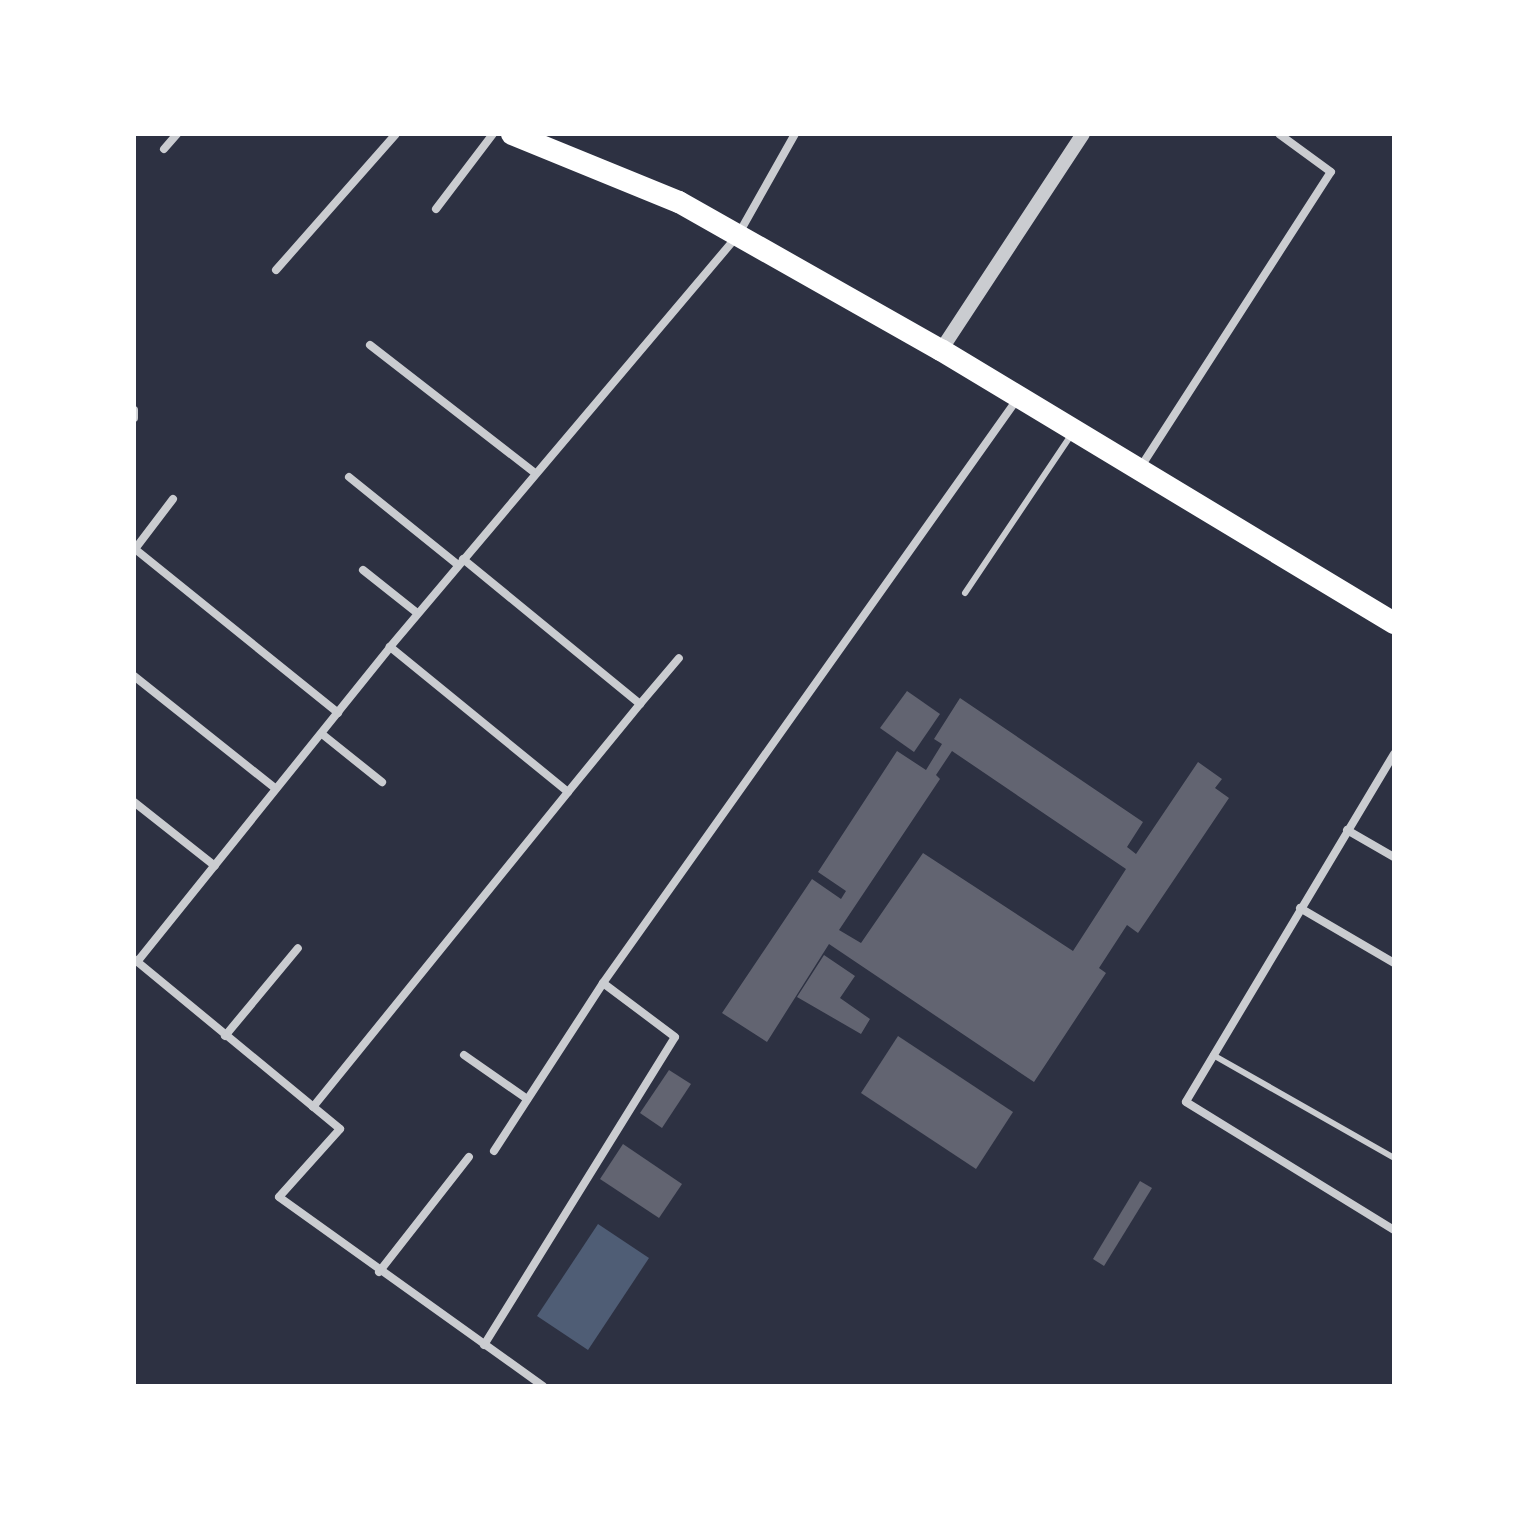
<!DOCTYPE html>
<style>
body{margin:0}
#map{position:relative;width:1528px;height:1520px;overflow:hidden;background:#2d3142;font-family:"Roboto Condensed",sans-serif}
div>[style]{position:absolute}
.water>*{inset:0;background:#4f5d75}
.building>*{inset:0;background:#626471}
.service>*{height:6px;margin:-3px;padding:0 3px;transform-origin:3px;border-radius:3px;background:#caccd0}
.minor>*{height:8px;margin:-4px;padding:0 4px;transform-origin:4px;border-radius:4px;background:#caccd0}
.tertiary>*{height:14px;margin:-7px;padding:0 7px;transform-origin:7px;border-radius:7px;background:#caccd0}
.trunk>*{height:22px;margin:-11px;padding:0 11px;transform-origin:11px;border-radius:11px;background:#fff}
span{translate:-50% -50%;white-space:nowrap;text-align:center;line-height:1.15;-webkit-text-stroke:7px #fff;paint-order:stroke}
.frame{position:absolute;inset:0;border:136px solid #fff;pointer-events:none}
</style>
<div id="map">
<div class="water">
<i style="clip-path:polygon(598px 1224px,649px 1258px,588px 1350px,537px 1316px)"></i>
</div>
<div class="building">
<i style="clip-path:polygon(907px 691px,940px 714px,914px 752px,880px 728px)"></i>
<i style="clip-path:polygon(evenodd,960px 698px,1143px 822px,1127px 847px,1136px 854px,1198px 762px,1222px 779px,1215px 788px,1229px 798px,1138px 933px,1127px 925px,1099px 968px,1106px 973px,1034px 1082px,829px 944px,767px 1042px,722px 1013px,812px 879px,841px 899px,846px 891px,818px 872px,897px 751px,926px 770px,942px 744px,934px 739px,960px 698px,952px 751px,1126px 869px,1073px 951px,923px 853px,861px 943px,839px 930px,940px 779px,936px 775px,952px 751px)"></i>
<i style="clip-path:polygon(824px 955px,855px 976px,840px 998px,870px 1019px,861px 1034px,797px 997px)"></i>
<i style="clip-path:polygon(898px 1036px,1013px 1112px,976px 1169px,861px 1093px)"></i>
<i style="clip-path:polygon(669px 1070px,691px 1084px,662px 1128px,640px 1113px)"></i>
<i style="clip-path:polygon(623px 1144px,682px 1184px,659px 1218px,600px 1179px)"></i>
<i style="clip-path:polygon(1140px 1181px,1152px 1188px,1104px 1266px,1093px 1259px)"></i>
</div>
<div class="service">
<i style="left:965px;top:593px;width:190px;rotate:-56.1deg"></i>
<i style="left:1213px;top:1055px;width:208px;rotate:29.6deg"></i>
</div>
<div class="minor">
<i style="left:164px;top:149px;width:20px;rotate:-49deg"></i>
<i style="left:436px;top:209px;width:94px;rotate:-52.8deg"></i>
<i style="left:276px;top:270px;width:181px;rotate:-48.6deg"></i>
<i style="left:370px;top:345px;width:207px;rotate:37.8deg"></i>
<i style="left:134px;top:410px;width:8px;rotate:90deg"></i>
<i style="left:1140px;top:468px;width:352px;rotate:-57.2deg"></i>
<i style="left:1331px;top:172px;width:64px;rotate:-143.8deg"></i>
<i style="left:349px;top:477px;width:140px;rotate:38.9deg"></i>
<i style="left:173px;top:499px;width:63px;rotate:127.2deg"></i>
<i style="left:135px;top:549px;width:261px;rotate:38.9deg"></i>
<i style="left:463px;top:559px;width:229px;rotate:39.3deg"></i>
<i style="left:640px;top:704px;width:114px;rotate:129.3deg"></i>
<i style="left:363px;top:570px;width:69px;rotate:38.5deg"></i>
<i style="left:134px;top:676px;width:181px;rotate:38.5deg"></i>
<i style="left:640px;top:704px;width:60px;rotate:-49.7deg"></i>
<i style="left:322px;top:734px;width:77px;rotate:38.7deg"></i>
<i style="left:1394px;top:754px;width:405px;rotate:120.9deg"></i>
<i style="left:1186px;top:1102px;width:244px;rotate:31.6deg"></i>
<i style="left:134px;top:802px;width:103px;rotate:38.3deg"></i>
<i style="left:1347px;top:830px;width:54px;rotate:29.9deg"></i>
<i style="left:1300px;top:908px;width:109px;rotate:30.3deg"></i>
<i style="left:134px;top:959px;width:267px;rotate:39.5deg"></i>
<i style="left:340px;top:1129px;width:91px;rotate:131.9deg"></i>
<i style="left:279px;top:1197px;width:325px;rotate:35.6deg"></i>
<i style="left:137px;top:962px;width:404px;rotate:-51.2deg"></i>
<i style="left:225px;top:1036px;width:114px;rotate:-50.3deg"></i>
<i style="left:464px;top:1055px;width:77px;rotate:34.9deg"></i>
<i style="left:313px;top:1107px;width:405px;rotate:-51deg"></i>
<i style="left:568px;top:792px;width:230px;rotate:-140.8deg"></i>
<i style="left:390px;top:647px;width:539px;rotate:-49.81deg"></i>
<i style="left:738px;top:235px;width:116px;rotate:-60.6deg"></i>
<i style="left:494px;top:1151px;width:200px;rotate:-57deg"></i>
<i style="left:379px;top:1272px;width:146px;rotate:-52deg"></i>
<i style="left:484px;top:1345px;width:362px;rotate:-58.2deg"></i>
<i style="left:675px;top:1037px;width:90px;rotate:-143.1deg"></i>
<i style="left:603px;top:983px;width:717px;rotate:-54.65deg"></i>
</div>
<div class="tertiary">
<i style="left:941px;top:350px;width:258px;rotate:-56.7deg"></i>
</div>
<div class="trunk">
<i style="left:512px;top:134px;width:180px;rotate:22.2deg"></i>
<i style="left:679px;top:202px;width:301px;rotate:29.5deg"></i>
<i style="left:941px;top:350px;width:529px;rotate:31.08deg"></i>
</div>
<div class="frame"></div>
</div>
